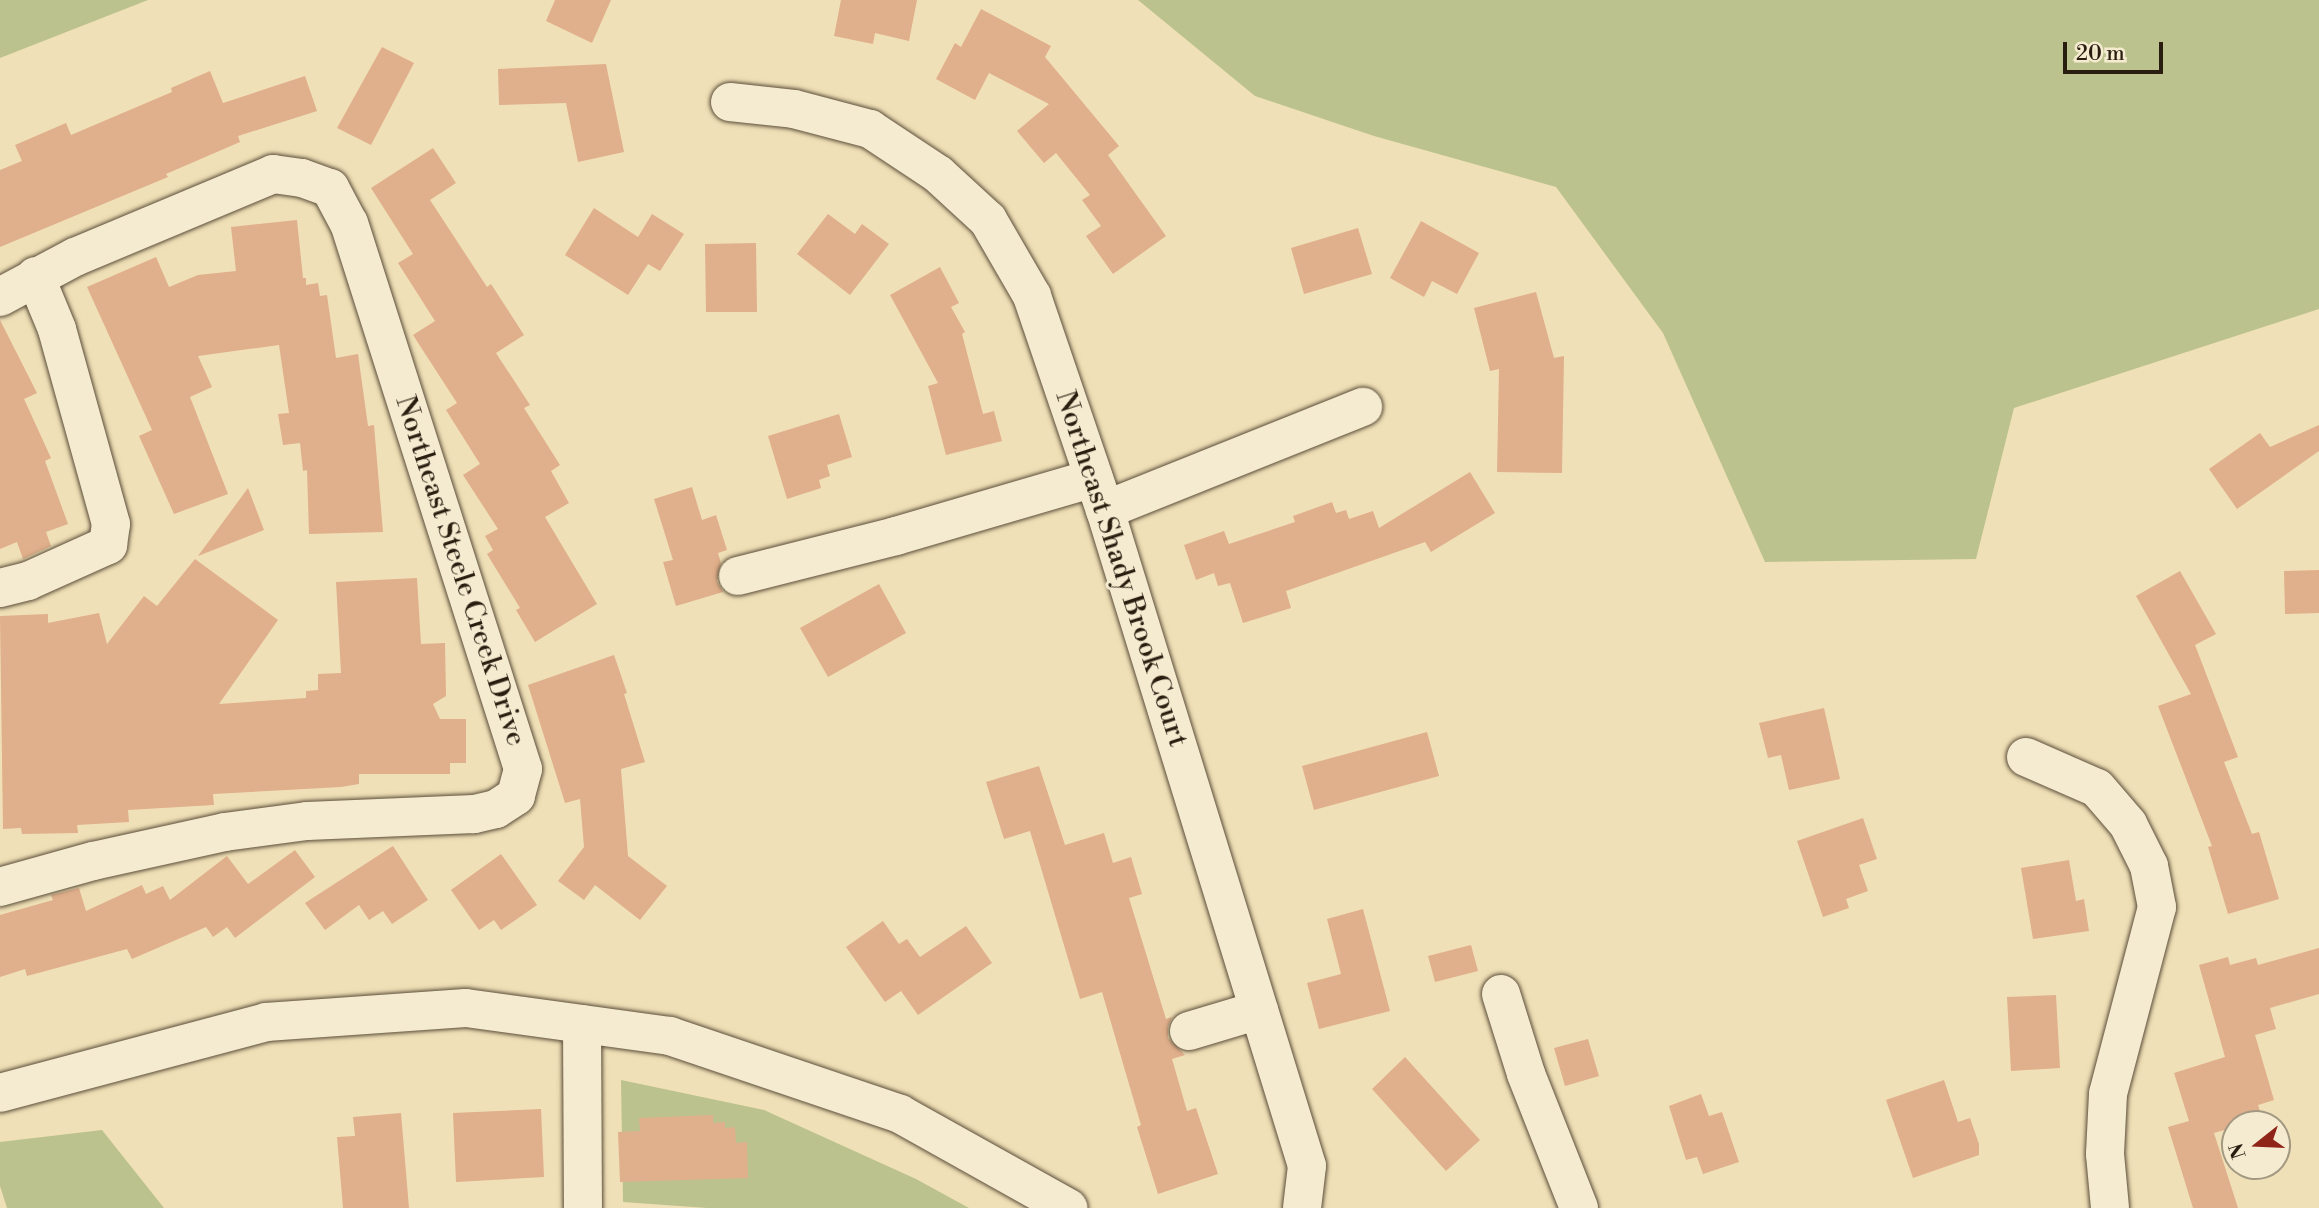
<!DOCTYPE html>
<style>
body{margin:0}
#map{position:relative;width:2319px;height:1208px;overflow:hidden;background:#f0e0b7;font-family:"Libre Bodoni",serif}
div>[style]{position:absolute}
.green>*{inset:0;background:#bbc28d}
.building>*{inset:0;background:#e0af8b}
.roads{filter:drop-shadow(0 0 2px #5b4e3a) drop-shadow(0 0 2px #5b4e3a)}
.minor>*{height:38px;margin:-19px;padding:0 19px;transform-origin:19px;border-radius:19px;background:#f5ebd0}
span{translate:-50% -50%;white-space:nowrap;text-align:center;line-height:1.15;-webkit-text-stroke:6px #f5ebd0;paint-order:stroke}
.street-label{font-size:28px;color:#291d10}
.north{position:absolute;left:2221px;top:1110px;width:70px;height:70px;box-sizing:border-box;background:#f5ebd0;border:2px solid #a39983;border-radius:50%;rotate:252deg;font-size:19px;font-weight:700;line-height:28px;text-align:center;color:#291d10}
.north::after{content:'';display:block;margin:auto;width:24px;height:32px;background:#8f2418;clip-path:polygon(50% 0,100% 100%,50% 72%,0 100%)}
.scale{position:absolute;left:2063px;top:42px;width:100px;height:32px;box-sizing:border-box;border:4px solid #291d10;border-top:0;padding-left:9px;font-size:21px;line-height:24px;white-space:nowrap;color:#291d10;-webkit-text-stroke:5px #f5ebd0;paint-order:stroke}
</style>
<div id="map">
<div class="green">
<i style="clip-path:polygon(0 0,148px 0,0 58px)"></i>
<i style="clip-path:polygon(1138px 0,2319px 0,2319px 309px,2014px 408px,1976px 559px,1765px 562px,1663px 333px,1556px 187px,1374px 136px,1255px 96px)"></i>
<i style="clip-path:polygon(621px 1080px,764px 1110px,916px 1179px,969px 1208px,707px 1208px,623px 1202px)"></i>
<i style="clip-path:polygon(102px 1130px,164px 1208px,7px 1208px,0 1186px,0 1142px)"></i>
</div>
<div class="building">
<i style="clip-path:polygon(555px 0,611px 0,592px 43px,546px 21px)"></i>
<i style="clip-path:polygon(841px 0,917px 0,909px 41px,875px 33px,873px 44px,834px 36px)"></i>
<i style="clip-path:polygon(981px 9px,1051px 46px,1045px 57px,1119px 146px,1108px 155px,1166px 236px,1113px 274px,1086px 236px,1101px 226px,1082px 200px,1090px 195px,1056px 153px,1044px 163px,1017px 131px,1049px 104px,989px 73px,975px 100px,936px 79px,955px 43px,961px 47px)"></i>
<i style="clip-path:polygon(382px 47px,414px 63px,371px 145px,337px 128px)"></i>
<i style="clip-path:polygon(606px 64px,624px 152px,578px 162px,566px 103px,499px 105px,498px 69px)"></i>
<i style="clip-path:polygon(210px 71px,223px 103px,305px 76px,317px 111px,238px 136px,240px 142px,166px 174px,168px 177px,0 247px,0 170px,22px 161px,15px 145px,66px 123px,71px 135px,172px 92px,171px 88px)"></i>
<i style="clip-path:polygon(433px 148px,456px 183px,430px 200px,487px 287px,491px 284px,524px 335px,496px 353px,530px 405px,524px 408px,560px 465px,551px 471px,569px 503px,545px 517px,597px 604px,535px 642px,516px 610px,520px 608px,487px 554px,493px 550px,485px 536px,498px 529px,463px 475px,480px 464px,446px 410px,457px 403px,413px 335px,435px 321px,398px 263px,413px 254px,371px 188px)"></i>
<i style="clip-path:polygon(594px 208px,638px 237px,652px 214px,684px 234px,660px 271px,648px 264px,628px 295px,565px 255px)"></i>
<i style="clip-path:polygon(828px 214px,855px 234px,862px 224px,889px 244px,850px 295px,797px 254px)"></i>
<i style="clip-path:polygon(297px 220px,303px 278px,306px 278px,306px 285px,318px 283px,320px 296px,327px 295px,336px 358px,358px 354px,368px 426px,374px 425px,383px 532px,309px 534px,307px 470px,303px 471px,300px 443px,283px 445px,278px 414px,289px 413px,279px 345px,198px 356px,212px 387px,190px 397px,228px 494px,174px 514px,139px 436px,152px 430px,87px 287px,156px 257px,169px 287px,198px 275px,236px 271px,231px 227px)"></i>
<i style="clip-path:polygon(1421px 221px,1479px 253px,1457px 294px,1432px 281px,1424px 297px,1390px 278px)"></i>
<i style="clip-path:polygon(1358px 228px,1372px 274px,1304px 294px,1291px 248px)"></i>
<i style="clip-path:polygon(756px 243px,757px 312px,706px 312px,705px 244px)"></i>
<i style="clip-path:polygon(940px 267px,959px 303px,951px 307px,965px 332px,962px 334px,983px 414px,994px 411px,1002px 441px,946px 455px,928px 386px,938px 383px,890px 295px)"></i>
<i style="clip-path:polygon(1536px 292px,1554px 358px,1564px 356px,1562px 473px,1497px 472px,1499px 369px,1490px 371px,1474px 308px)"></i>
<i style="clip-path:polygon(0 320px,37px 393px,24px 399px,51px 458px,45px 461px,68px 524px,46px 532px,51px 546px,23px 559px,17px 542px,0 549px)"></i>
<i style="clip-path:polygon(839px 414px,852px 457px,827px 465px,830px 476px,819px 480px,821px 488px,787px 499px,768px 436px)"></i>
<i style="clip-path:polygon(2319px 425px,2319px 451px,2237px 509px,2209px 469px,2260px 433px,2270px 447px)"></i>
<i style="clip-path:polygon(1470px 472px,1495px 513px,1431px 552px,1425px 542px,1286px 591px,1291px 608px,1243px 623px,1230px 583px,1218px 586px,1214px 573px,1196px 580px,1184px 545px,1224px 531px,1229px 544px,1295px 522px,1293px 516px,1332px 502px,1336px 513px,1346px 510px,1349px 519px,1373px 511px,1379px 528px)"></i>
<i style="clip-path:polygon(692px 487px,702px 520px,716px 515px,727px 550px,718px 553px,721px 563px,717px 581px,723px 592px,676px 606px,663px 562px,673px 560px,654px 499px)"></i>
<i style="clip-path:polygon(248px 488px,264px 530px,198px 556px)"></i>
<i style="clip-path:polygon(195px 559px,278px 620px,219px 704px,306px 698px,306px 691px,318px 690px,318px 674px,341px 673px,336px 582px,417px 578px,421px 644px,445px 643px,446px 696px,433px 704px,440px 719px,466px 719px,466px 763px,450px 763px,450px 774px,359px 774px,359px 784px,341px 787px,213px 794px,214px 805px,128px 810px,129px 822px,77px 825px,78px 833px,22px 834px,21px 828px,3px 829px,0 616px,48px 614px,48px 623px,99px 613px,107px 644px,144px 596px,157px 606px)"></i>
<i style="clip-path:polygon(2319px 570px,2319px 613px,2285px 614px,2284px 571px)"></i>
<i style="clip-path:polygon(2180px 571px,2216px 634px,2195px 645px,2238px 757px,2224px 762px,2252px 834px,2259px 832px,2279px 899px,2228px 914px,2208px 847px,2212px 846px,2158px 706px,2191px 694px,2136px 596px)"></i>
<i style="clip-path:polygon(879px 584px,906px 633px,828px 677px,800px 628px)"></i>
<i style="clip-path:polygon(614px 655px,627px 693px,624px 694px,645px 762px,621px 769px,628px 856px,667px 886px,640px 920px,595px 885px,584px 900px,558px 881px,584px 847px,580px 799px,565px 803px,528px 685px)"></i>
<i style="clip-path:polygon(1824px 708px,1840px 779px,1789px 790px,1781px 755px,1768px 758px,1759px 723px)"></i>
<i style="clip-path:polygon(1427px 732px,1439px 776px,1314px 810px,1302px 766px)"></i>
<i style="clip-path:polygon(1039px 766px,1065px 845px,1104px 833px,1113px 863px,1131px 857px,1142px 894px,1129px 898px,1166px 1019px,1172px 1017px,1168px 1027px,1168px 1038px,1185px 1055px,1172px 1059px,1187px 1111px,1196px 1108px,1218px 1174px,1158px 1194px,1137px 1127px,1141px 1125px,1102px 992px,1080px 999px,1030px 831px,1004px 839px,986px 782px)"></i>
<i style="clip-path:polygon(1863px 818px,1877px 859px,1859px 865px,1868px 891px,1846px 899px,1849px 908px,1823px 917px,1797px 841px)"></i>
<i style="clip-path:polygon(393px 846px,428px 900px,392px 924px,383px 911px,369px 920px,359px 905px,325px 930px,305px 903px)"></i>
<i style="clip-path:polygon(295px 850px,315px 877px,235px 938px,227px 927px,213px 937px,206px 927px,132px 959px,127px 949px,27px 976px,25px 969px,0 977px,0 915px,53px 900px,51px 895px,79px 888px,86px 911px,142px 885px,146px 894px,163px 886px,170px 900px,227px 856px,248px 884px)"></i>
<i style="clip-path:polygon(501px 854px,537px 905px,501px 930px,494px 920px,479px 930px,451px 890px)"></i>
<i style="clip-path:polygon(2069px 860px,2076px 901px,2084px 899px,2089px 931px,2033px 939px,2021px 868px)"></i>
<i style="clip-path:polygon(1363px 909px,1390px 1011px,1319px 1029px,1307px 983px,1341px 974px,1327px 919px)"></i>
<i style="clip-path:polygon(883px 921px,899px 944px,907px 939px,920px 957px,966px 926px,992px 963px,918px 1015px,901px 991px,885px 1002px,846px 947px)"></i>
<i style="clip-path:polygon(1471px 945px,1478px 971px,1435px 982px,1428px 956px)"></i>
<i style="clip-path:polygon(2319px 948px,2319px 994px,2270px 1008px,2276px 1029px,2255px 1035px,2274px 1100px,2258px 1105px,2262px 1118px,2235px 1124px,2235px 1127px,2214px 1133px,2238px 1208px,2193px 1208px,2168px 1127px,2189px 1121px,2174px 1073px,2225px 1057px,2199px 965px,2228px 957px,2230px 965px,2256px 958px,2258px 965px)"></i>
<i style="clip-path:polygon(2056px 995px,2060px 1068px,2011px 1071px,2007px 997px)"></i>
<i style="clip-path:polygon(1588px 1039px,1599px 1076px,1565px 1086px,1554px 1048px)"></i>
<i style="clip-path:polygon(1405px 1057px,1480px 1140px,1446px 1171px,1372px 1089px)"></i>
<i style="clip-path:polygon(1944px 1080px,1958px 1122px,1970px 1118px,1979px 1144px,1979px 1155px,1913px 1178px,1886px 1100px)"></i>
<i style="clip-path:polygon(1701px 1094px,1709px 1116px,1722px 1112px,1739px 1162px,1703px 1174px,1697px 1157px,1686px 1160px,1669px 1106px)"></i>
<i style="clip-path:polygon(541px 1109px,544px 1177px,456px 1182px,453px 1113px)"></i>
<i style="clip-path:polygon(401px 1113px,409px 1208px,343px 1208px,337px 1137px,355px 1136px,353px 1117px)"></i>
<i style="clip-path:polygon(713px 1115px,713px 1123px,725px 1122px,725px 1128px,735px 1127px,736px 1143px,747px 1142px,748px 1178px,620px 1182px,618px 1132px,640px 1131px,639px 1118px)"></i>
</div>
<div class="roads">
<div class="minor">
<i style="left:730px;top:102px;width:64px;rotate:6.2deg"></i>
<i style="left:794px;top:109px;width:79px;rotate:14.7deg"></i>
<i style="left:870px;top:129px;width:82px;rotate:33.5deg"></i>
<i style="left:938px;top:174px;width:68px;rotate:42.6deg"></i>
<i style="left:988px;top:220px;width:88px;rotate:59.9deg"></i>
<i style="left:1032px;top:296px;width:226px;rotate:71.2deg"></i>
<i style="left:1105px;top:510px;width:686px;rotate:72.88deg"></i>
<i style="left:1307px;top:1166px;width:42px;rotate:96.8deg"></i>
<i style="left:0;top:297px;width:85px;rotate:-28.1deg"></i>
<i style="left:75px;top:257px;width:215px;rotate:-22.7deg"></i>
<i style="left:273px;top:174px;width:29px;rotate:8deg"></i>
<i style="left:302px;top:178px;width:30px;rotate:20deg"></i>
<i style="left:330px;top:188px;width:40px;rotate:62deg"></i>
<i style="left:349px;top:223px;width:573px;rotate:72.32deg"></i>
<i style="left:523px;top:769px;width:28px;rotate:105deg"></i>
<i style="left:516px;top:796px;width:24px;rotate:147deg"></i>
<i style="left:496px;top:809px;width:23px;rotate:167deg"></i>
<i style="left:474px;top:814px;width:167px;rotate:177.6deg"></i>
<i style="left:307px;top:821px;width:83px;rotate:172.4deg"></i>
<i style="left:225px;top:832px;width:135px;rotate:167.6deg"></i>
<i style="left:93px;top:861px;width:97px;rotate:164.4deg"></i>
<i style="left:1105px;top:510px;width:278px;rotate:-21.8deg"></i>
<i style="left:738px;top:576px;width:163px;rotate:-14.2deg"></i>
<i style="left:896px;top:536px;width:206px;rotate:-16.3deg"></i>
<i style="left:0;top:588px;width:29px;rotate:-14deg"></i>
<i style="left:28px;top:581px;width:88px;rotate:-24.2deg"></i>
<i style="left:108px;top:545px;width:21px;rotate:-82deg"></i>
<i style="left:111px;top:524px;width:202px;rotate:-105.5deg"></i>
<i style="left:57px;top:329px;width:57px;rotate:-112.5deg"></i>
<i style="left:2026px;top:757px;width:77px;rotate:23.6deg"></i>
<i style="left:2097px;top:788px;width:48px;rotate:49.3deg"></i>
<i style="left:2128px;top:824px;width:47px;rotate:63.4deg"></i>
<i style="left:2149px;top:866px;width:42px;rotate:79deg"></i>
<i style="left:2157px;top:907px;width:193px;rotate:104.7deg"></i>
<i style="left:2108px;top:1094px;width:60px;rotate:92.9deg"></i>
<i style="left:2105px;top:1154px;width:54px;rotate:84.7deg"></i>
<i style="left:1501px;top:994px;width:84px;rotate:72.6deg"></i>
<i style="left:1526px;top:1074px;width:144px;rotate:68.4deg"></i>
<i style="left:582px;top:1024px;width:184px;rotate:89.7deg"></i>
<i style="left:1189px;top:1031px;width:73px;rotate:-16.7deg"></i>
<i style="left:0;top:1093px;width:275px;rotate:-14.9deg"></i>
<i style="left:266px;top:1022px;width:200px;rotate:-4deg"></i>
<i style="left:466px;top:1008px;width:206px;rotate:7.8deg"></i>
<i style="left:670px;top:1036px;width:243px;rotate:18.7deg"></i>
<i style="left:900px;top:1114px;width:193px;rotate:29.2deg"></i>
</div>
</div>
<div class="street-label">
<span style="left:1121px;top:569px;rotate:72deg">Northeast Shady Brook Court</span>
<span style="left:460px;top:571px;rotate:72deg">Northeast Steele Creek Drive</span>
</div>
<div class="north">N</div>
<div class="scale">20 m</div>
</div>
